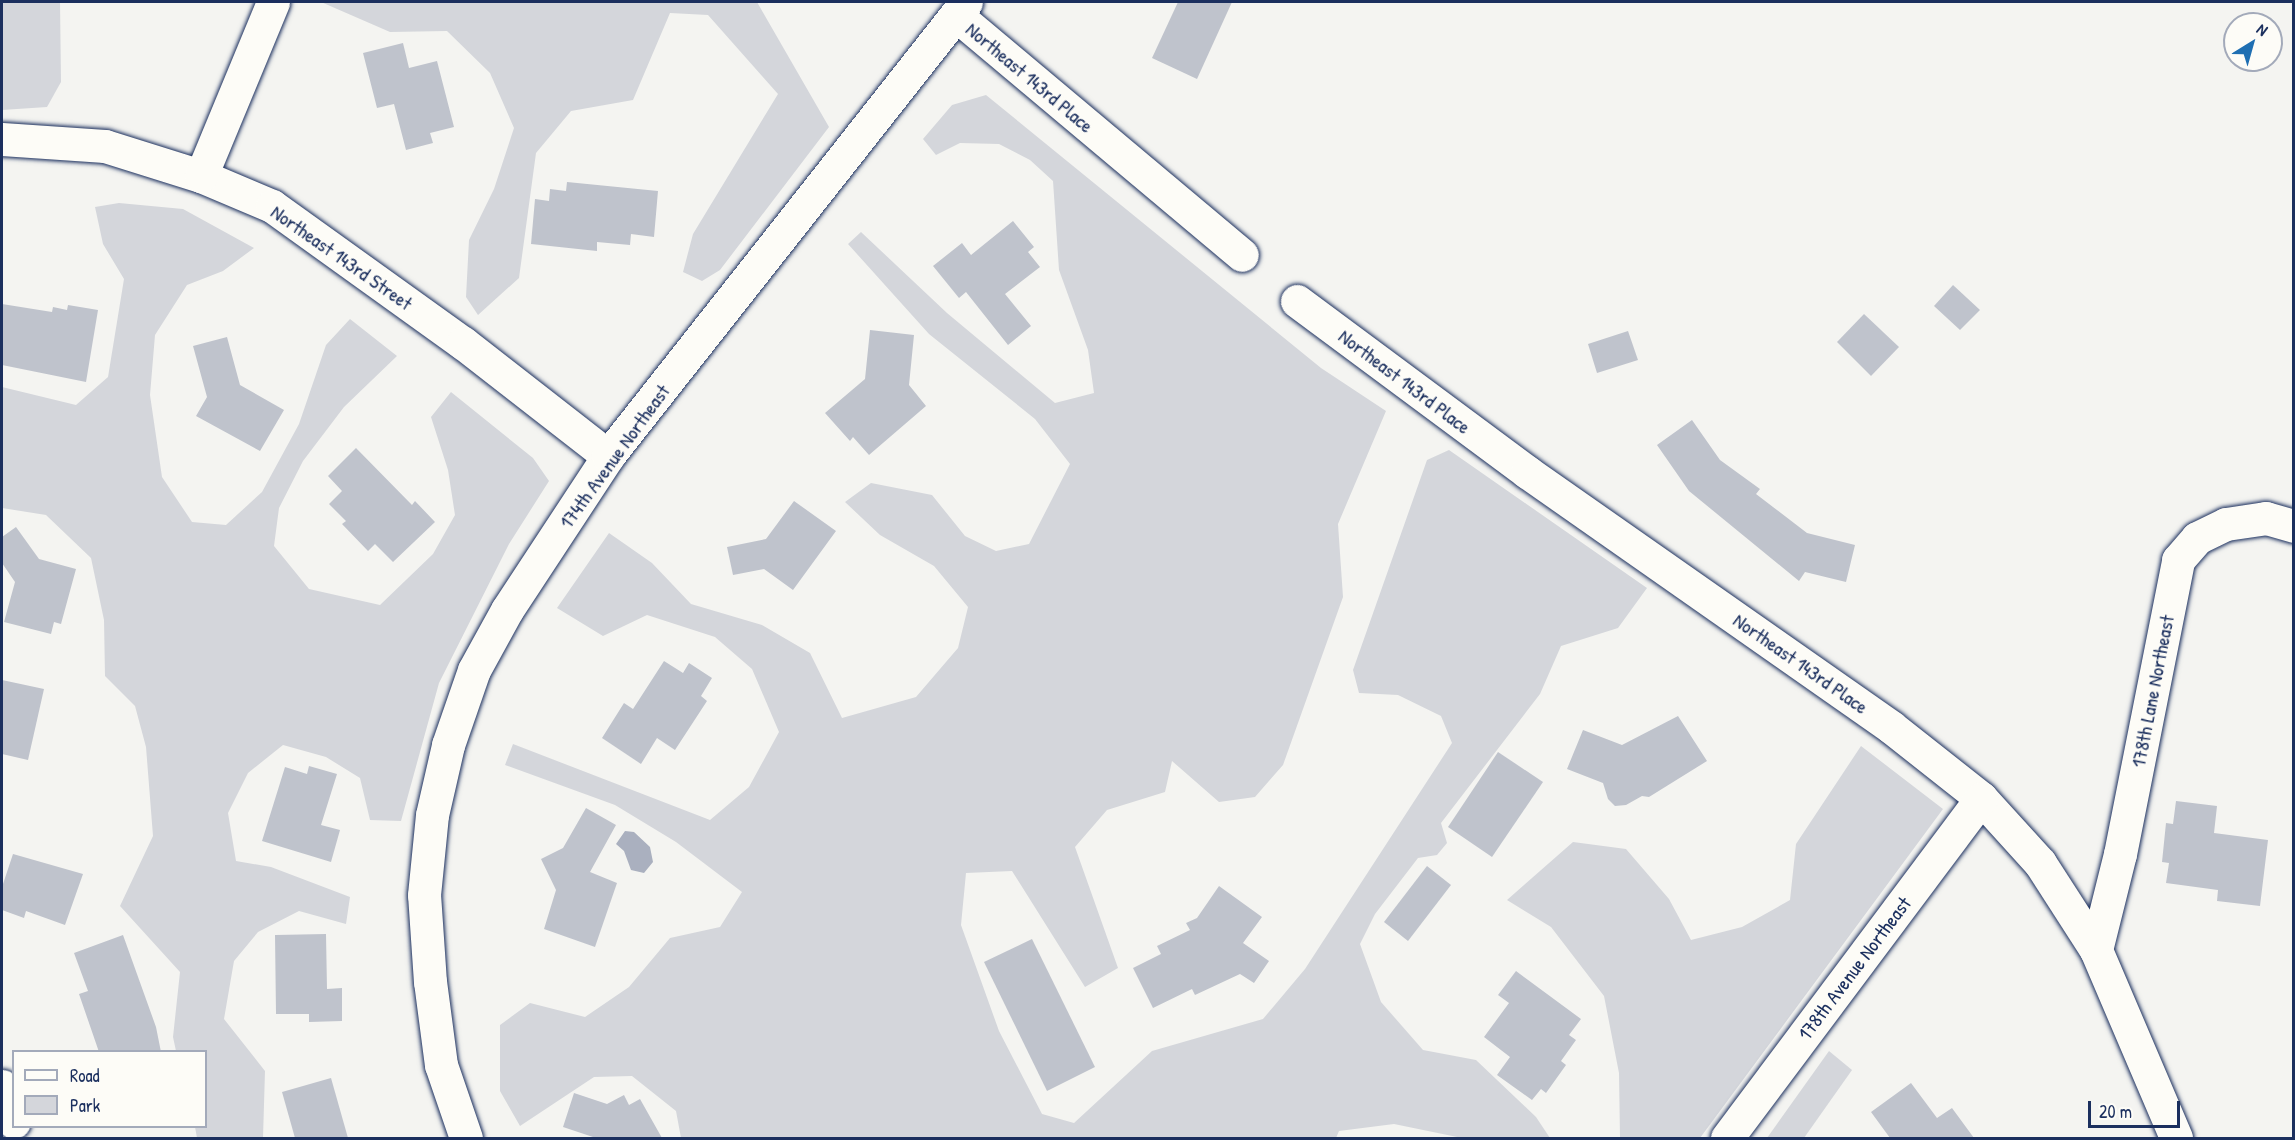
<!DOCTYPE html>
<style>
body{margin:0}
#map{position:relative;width:2295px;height:1140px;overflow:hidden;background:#f4f4f1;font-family:"Patrick Hand",sans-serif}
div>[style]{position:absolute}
.green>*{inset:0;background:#d4d6db}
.water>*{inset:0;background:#aab0bf}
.building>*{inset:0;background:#bfc3cc}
.roads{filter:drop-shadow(0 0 2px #1b2f5e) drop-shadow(0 0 2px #1b2f5e)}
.minor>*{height:33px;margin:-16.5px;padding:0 16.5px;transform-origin:16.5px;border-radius:16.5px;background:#fdfcf7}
span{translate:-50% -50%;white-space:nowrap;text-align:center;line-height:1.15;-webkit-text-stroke:4.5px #fdfcf7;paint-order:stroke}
.street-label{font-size:20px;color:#1b2f5e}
.frame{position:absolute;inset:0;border:3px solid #1b2f5e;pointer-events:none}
.legend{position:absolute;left:12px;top:1050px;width:195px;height:78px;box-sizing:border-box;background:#fdfcf7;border:2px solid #a3aaba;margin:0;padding:8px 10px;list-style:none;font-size:18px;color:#1b2f5e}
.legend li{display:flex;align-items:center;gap:12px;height:30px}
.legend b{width:30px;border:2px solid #a3aaba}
.north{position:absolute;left:2223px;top:12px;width:60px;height:60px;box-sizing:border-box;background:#fdfcf7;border:2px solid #a3aaba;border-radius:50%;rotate:37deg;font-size:16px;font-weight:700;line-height:24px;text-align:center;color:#1b2f5e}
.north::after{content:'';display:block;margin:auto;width:21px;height:27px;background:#1f6fb2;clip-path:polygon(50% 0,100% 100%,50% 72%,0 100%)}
.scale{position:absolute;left:2088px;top:1101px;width:92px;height:27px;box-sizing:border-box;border:3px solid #1b2f5e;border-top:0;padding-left:8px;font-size:18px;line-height:21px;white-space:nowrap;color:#1b2f5e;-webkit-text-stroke:4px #fdfcf7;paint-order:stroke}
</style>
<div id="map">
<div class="green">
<i style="clip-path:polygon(2px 2px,60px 2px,61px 82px,47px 107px,2px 110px)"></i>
<i style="clip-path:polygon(321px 2px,757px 2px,829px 127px,720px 270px,702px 281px,683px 272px,693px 234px,778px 94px,708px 15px,670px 13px,633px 100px,571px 111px,536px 153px,519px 278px,478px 315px,466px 297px,469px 240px,494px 189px,514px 128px,490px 73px,447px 31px,390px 32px)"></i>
<i style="clip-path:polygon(986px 95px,1321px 368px,1386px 411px,1338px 524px,1343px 597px,1283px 765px,1255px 797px,1219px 802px,1172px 761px,1165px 792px,1107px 810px,1075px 847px,1118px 968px,1085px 987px,1012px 871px,966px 873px,961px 925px,999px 1031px,1042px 1114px,1074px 1123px,1152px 1051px,1263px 1019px,1305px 969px,1452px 743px,1441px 716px,1398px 695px,1359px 693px,1353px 670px,1427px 460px,1449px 450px,1647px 588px,1618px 628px,1561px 646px,1540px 694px,1441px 823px,1447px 843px,1437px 855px,1418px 858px,1375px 914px,1360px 944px,1381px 1002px,1423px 1050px,1476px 1060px,1536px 1117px,1550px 1138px,1462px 1138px,1394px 1124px,1339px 1131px,1336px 1138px,681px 1138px,676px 1111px,632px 1076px,594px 1077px,520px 1126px,500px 1091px,500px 1025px,530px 1003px,585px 1017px,629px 987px,670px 938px,720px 927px,742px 892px,676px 842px,615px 805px,505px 765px,513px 744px,710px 820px,749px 787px,779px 732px,752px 669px,715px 637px,647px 615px,603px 636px,557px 608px,609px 533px,652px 563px,691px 604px,762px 625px,810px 653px,842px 718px,916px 697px,958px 648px,968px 607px,934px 566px,880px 535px,845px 502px,871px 483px,932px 495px,965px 536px,996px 551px,1029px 544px,1070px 464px,1035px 419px,929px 334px,848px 244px,861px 232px,947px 313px,1055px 403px,1094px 393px,1088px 350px,1059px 270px,1053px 181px,1030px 160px,999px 144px,960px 143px,936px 155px,923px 139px,952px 105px)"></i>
<i style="clip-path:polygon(119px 203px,183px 209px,254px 248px,223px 271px,187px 285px,155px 335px,150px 395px,162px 477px,192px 522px,226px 525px,262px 492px,299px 424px,326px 345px,350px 319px,397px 356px,344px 407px,303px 461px,279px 508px,274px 546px,309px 589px,380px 605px,433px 554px,455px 515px,448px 470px,431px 417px,451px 392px,533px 458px,549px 481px,509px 544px,439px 683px,401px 821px,370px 820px,360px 778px,326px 757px,283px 745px,248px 773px,228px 813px,236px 861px,271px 867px,350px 897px,346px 924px,299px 911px,258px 932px,234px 961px,224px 1019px,265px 1071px,263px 1138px,197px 1138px,195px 1127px,206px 1126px,206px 1052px,176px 1051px,173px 1037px,180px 972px,120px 906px,153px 836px,146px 747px,135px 706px,105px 676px,104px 620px,91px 558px,46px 515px,2px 508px,2px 387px,76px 405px,108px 377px,124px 279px,103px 244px,95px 207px)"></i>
<i style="clip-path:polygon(1861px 746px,1943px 809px,1700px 1138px,1620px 1138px,1619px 1073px,1604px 996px,1551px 927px,1507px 900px,1573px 842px,1626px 849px,1669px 899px,1691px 940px,1742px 927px,1790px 900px,1796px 844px)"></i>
<i style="clip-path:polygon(1829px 1051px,1852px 1070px,1804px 1138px,1767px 1138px)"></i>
</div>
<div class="water">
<i style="clip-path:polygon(625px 831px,634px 832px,650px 847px,653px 862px,644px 873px,631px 870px,624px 851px,616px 844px)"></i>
</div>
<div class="building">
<i style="clip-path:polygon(1178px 2px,1232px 2px,1197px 79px,1152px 58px)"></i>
<i style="clip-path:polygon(403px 43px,409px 68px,437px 61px,454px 127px,430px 133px,433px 143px,406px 150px,394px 104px,377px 108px,363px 53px)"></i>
<i style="clip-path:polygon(567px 182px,658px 191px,654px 237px,631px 234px,630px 245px,597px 242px,597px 251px,531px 244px,535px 199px,549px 201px,550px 189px,566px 191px)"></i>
<i style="clip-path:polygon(1013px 221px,1034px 247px,1028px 252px,1040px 267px,1005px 294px,1031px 326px,1008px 345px,966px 292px,959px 298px,933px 266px,962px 243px,971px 255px)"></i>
<i style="clip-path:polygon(1953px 285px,1980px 310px,1960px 330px,1934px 306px)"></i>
<i style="clip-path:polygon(2px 304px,52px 312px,53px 307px,67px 310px,68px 305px,98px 310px,86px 382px,2px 365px)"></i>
<i style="clip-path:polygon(1864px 314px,1899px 347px,1871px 376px,1837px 342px)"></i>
<i style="clip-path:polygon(870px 330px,914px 335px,909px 385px,926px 406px,869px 455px,853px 437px,850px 441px,825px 413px,865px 379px)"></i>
<i style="clip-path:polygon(1628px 331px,1638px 360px,1597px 373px,1588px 344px)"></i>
<i style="clip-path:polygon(227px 337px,240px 385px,284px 410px,260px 451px,196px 416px,207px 397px,193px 346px)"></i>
<i style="clip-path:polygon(1692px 420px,1720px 460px,1760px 489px,1756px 494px,1807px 533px,1855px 545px,1846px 582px,1805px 572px,1799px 581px,1689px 491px,1657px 445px)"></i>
<i style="clip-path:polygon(356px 448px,412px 505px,415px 501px,435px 522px,393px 562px,375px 544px,368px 551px,342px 524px,346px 521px,329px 504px,342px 491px,328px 476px)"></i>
<i style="clip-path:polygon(794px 501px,836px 531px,793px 590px,764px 569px,733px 575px,727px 547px,766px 539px)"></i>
<i style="clip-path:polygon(16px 527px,39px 559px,76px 569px,61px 624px,54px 622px,51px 634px,4px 622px,15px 582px,2px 563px,2px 537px)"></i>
<i style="clip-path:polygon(664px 661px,683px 673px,689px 663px,712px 678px,701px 696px,707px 701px,675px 750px,657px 738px,641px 764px,602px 738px,624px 703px,633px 709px)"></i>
<i style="clip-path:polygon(2px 680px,44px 689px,28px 760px,2px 754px)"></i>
<i style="clip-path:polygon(1678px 716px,1707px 761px,1649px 797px,1642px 796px,1626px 805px,1615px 806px,1608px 799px,1603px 783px,1567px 769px,1583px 730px,1622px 745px)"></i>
<i style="clip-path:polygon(1498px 752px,1543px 782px,1492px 857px,1448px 827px)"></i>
<i style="clip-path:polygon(309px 766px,337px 774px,321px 825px,340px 830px,331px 862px,262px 841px,285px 767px,307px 774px)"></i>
<i style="clip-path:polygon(2176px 801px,2217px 806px,2214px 833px,2268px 840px,2260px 906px,2217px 901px,2218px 890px,2166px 883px,2169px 863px,2162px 862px,2166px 823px,2173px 824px)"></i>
<i style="clip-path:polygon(586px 808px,616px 825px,590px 872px,617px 883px,595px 947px,544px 929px,556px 890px,541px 859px,563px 848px)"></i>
<i style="clip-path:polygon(13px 854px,83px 874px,65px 925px,26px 911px,24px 918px,2px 910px,2px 887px)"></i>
<i style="clip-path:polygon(1427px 866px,1451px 885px,1408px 941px,1384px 922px)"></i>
<i style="clip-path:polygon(1219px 886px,1262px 917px,1243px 943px,1269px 961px,1254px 983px,1240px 974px,1195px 995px,1192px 989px,1153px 1008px,1133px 968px,1161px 954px,1157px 946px,1190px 930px,1186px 923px,1197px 918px)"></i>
<i style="clip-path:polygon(326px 934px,327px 989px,342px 988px,342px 1021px,309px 1022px,309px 1014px,276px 1014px,275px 935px)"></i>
<i style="clip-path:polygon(123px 935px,156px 1027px,161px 1052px,99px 1052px,79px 994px,88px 991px,74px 953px)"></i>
<i style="clip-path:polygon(1032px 939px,1095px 1067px,1047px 1091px,984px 962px)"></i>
<i style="clip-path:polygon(1516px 971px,1581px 1019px,1569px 1035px,1576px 1040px,1561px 1061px,1566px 1065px,1546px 1093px,1541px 1089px,1532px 1100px,1497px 1075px,1510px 1057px,1484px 1037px,1509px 1003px,1498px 995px)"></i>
<i style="clip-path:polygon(331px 1078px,348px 1138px,295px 1138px,282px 1092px)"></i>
<i style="clip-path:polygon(1911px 1083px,1937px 1118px,1952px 1108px,1974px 1138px,1890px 1138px,1871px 1112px)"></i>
<i style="clip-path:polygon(574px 1093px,607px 1104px,624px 1095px,629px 1105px,640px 1099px,662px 1138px,596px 1138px,563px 1127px)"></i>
</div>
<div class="roads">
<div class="minor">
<i style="left:956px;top:15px;width:373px;rotate:40deg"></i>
<i style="left:2px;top:139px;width:103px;rotate:3.9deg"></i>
<i style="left:105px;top:146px;width:101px;rotate:17.4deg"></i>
<i style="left:201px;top:176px;width:77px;rotate:22.9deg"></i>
<i style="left:272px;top:206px;width:235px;rotate:35.7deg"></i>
<i style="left:463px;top:343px;width:184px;rotate:37.9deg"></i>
<i style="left:201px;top:176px;width:188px;rotate:-67.5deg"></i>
<i style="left:1297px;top:301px;width:287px;rotate:36.6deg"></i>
<i style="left:1527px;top:472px;width:444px;rotate:35deg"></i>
<i style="left:1891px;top:727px;width:115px;rotate:38.3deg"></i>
<i style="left:1981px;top:798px;width:88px;rotate:47.8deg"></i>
<i style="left:2040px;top:863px;width:103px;rotate:57.2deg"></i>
<i style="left:2096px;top:950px;width:204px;rotate:66.9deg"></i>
<i style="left:2096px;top:950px;width:99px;rotate:-76deg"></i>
<i style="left:2120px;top:854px;width:300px;rotate:-78.8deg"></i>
<i style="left:2178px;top:560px;width:29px;rotate:-49deg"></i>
<i style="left:2197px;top:538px;width:32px;rotate:-26deg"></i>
<i style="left:2226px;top:524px;width:40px;rotate:-8.5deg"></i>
<i style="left:2266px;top:518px;width:29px;rotate:16deg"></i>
<i style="left:2px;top:1086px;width:38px;rotate:72deg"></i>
<i style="left:466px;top:1138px;width:77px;rotate:-108.9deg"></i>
<i style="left:441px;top:1065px;width:84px;rotate:-97.5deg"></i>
<i style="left:430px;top:982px;width:87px;rotate:-93.9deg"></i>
<i style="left:424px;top:895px;width:80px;rotate:-84.3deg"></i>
<i style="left:432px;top:815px;width:72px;rotate:-77.1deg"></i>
<i style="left:448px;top:745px;width:79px;rotate:-70.9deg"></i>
<i style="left:474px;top:670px;width:68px;rotate:-61.2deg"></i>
<i style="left:507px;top:610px;width:184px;rotate:-56.7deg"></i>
<i style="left:608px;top:456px;width:578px;rotate:-51.74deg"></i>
<i style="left:1727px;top:1138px;width:424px;rotate:-53.2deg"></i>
</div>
</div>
<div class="street-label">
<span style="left:1030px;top:77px;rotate:40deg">Northeast 143rd Place</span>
<span style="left:342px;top:257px;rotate:35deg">Northeast 143rd Street</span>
<span style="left:1405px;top:381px;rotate:37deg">Northeast 143rd Place</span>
<span style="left:614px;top:456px;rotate:-54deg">174th Avenue Northeast</span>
<span style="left:1801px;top:663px;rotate:35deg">Northeast 143rd Place</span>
<span style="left:2152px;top:691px;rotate:-79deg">178th Lane Northeast</span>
<span style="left:1854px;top:968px;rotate:-53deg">178th Avenue Northeast</span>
</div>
<div class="frame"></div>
<ul class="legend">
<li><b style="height:8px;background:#fdfcf7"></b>Road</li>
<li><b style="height:16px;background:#d4d6db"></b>Park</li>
</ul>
<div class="north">N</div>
<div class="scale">20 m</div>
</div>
